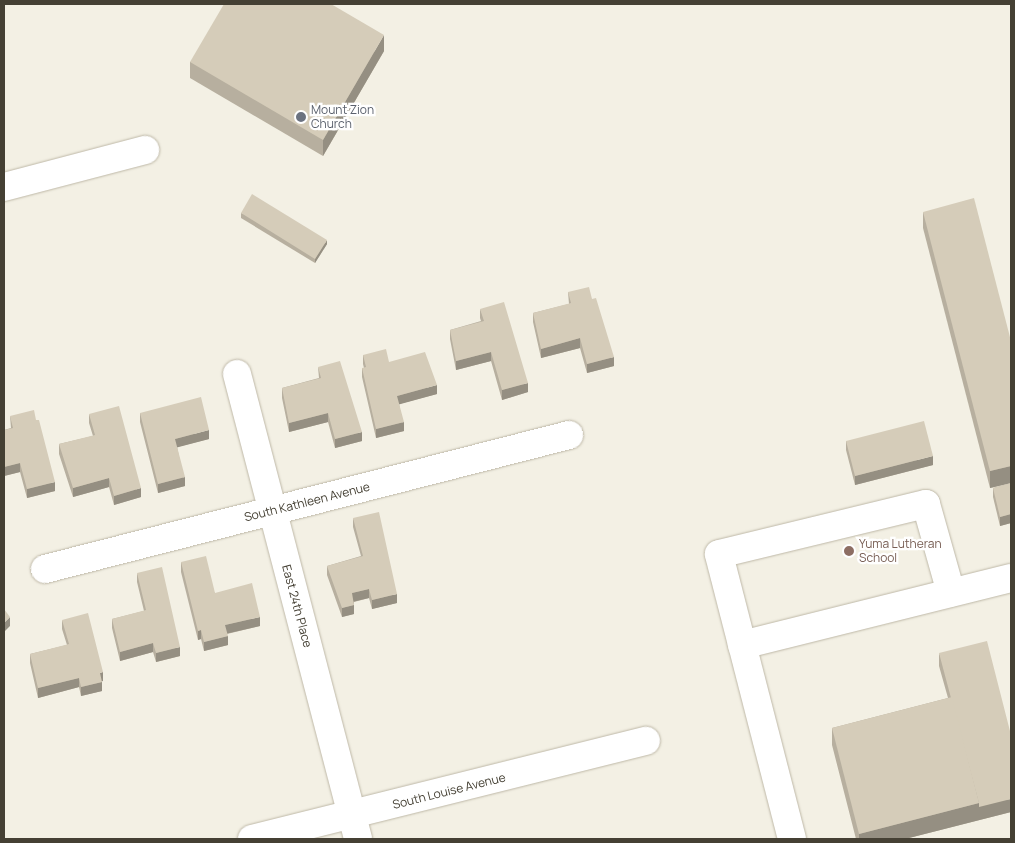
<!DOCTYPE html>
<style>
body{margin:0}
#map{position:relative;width:1015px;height:843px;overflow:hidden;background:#f3f0e4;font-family:Manrope,sans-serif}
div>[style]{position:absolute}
.roads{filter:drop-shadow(0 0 1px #beb8a7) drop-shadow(0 0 1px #beb8a7)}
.minor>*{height:28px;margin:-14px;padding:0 14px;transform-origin:14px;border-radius:14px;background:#fff}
.wall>*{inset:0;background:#b7af9f}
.shaded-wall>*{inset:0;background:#958f82}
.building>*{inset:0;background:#d5ccb9}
.dots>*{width:14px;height:14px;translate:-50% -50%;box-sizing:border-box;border:2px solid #fff;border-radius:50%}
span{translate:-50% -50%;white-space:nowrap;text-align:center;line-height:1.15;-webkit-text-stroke:4.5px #fff;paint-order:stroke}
.worship-label{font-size:12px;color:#5b616d}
.left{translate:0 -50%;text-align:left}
.street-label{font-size:12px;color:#454034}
.education-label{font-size:12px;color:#785e54}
.frame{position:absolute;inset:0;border:5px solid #454034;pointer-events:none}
</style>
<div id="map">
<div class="roads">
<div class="minor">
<i style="left:4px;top:187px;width:146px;rotate:-14.7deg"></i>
<i style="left:237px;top:374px;width:480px;rotate:75.4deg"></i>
<i style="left:45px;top:569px;width:541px;rotate:-14.34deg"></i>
<i style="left:742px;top:645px;width:277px;rotate:-14deg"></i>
<i style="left:252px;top:839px;width:406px;rotate:-14deg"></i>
<i style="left:792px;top:839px;width:294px;rotate:-104.4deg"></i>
<i style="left:719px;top:554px;width:213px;rotate:-13.6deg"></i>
<i style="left:926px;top:504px;width:92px;rotate:74.3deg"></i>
</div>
</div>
<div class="wall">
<i style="clip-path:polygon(384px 51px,323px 156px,190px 78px,190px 62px)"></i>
<i style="clip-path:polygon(923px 212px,1011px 341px,1011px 483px,990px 488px,923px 228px)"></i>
<i style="clip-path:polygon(241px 213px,327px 244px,315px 263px,241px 218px)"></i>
<i style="clip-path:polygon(568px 292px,592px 299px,614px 366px,587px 373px,580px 348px,541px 358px,533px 322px,533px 313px,569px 304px)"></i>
<i style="clip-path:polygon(480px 309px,528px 392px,502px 400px,491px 361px,456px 370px,450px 339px,450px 330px,481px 321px,480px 318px)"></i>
<i style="clip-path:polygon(363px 355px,389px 362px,437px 394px,399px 404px,404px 431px,376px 438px,362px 377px,362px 368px,364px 368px,363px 364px)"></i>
<i style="clip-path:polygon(318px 367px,362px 441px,335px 448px,328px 422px,289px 432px,282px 398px,282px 388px,319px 378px)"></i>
<i style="clip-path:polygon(140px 413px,209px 439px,177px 447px,185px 486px,158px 493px,140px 422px)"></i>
<i style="clip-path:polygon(89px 414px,141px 497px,114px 505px,109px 487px,73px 497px,59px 454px,59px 444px,93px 436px,89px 423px)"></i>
<i style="clip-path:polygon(10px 416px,55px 491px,27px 498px,20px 472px,4px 476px,4px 430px,11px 428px)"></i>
<i style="clip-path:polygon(846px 441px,933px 465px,855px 485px,846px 450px)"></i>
<i style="clip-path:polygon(1011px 483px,1011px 523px,1000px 526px,993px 497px,993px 488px)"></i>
<i style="clip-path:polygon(353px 518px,397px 603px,372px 609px,369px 598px,354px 602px,354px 614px,342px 617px,327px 575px,327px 566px,361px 556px,353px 527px)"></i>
<i style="clip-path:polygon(181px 562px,215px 593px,260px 626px,227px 634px,228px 645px,204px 651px,201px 639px,198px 640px,181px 572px)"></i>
<i style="clip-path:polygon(137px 573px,180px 656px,156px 662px,153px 652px,120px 661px,112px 628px,112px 619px,144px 611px,137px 582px)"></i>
<i style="clip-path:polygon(62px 620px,103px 681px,102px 681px,102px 691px,81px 696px,79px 687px,38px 698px,30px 663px,30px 654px,67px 645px,62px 629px)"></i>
<i style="clip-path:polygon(939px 653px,1011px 812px,905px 839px,856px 839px,832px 745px,832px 728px,948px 698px,939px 666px)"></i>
</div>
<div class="shaded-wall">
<i style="clip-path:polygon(384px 35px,384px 51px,323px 156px,323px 140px)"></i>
<i style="clip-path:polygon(327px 240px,327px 244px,315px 263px,315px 259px)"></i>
<i style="clip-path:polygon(580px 338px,580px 348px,541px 358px,541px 349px)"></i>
<i style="clip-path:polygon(491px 352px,491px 361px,456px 370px,456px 361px)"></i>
<i style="clip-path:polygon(614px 357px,614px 366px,587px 373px,587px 364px)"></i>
<i style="clip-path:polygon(528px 383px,528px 392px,502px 400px,502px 390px)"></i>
<i style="clip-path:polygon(437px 385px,437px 394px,397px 405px,397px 396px)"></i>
<i style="clip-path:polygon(328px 413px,328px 422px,289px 432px,289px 423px)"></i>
<i style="clip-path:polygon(404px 422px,404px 431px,376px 438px,376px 429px)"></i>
<i style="clip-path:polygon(209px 430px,209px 439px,175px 448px,175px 439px)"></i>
<i style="clip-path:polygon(362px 432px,362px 441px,335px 448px,335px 439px)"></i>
<i style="clip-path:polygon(933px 456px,933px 465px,855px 485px,855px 476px)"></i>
<i style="clip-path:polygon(20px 463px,20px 472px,4px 476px,4px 467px)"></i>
<i style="clip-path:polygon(1011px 466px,1011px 483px,990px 488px,990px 471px)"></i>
<i style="clip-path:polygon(185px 477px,185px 486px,158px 493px,158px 484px)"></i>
<i style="clip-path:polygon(109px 478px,109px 487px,73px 497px,73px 488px)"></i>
<i style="clip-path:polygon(55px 482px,55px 491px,27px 498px,27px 489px)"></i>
<i style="clip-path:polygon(141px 488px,141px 497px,114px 505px,114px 496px)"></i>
<i style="clip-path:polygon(1011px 514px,1011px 523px,1000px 526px,1000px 517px)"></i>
<i style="clip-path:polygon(369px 589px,369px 598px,352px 602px,352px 593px)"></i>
<i style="clip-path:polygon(397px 594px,397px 603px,372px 609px,372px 600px)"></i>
<i style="clip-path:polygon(354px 605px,354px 614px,342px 617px,342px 608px)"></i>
<i style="clip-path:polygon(10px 617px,10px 626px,4px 632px,4px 623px)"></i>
<i style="clip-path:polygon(260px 617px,260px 626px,225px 634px,225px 625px)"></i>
<i style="clip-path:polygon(201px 630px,201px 639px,198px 640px,198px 631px)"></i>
<i style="clip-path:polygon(228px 636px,228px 645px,204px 651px,204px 642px)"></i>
<i style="clip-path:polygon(153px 643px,153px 652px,120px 661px,120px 652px)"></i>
<i style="clip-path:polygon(180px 647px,180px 656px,156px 662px,156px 653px)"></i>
<i style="clip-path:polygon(103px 672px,103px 681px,100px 682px,100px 673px)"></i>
<i style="clip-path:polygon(79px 678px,79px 687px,38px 698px,38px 688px)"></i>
<i style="clip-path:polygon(102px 682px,102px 691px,81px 696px,81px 687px)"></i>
<i style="clip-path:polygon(1011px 799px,1011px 812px,905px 839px,859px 839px,859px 834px,979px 803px)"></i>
</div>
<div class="building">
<i style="clip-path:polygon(224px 4px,331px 4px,384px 35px,323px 140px,190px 62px)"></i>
<i style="clip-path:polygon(252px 194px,327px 240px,315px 259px,241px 213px)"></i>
<i style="clip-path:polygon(974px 198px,1011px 341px,1011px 466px,990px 471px,923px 212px)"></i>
<i style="clip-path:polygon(589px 287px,592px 299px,596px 298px,614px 357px,587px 364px,580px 338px,541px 349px,533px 313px,571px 303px,568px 292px)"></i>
<i style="clip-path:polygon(504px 302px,528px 383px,502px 390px,491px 352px,456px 361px,450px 330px,484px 321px,480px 309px)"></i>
<i style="clip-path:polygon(386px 349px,389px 362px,425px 352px,437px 385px,397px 396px,404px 422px,376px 429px,362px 368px,366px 367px,363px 355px)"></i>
<i style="clip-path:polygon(340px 361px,362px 432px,335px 439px,328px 413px,289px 423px,282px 388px,321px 378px,318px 367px)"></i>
<i style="clip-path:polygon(201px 397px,209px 430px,175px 439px,185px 477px,158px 484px,140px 413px)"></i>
<i style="clip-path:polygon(119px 406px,141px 488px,114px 496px,109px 478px,73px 488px,59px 444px,95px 435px,89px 414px)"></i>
<i style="clip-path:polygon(34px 410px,36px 420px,39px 420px,55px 482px,27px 489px,20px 463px,4px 467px,4px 430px,13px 428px,10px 416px)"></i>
<i style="clip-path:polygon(924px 421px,933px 456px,855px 476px,846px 441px)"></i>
<i style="clip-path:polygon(1011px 483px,1011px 514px,1000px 517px,993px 488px)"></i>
<i style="clip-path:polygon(379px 512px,397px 594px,372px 600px,369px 589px,352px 593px,354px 605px,342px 608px,327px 566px,363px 556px,353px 518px)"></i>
<i style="clip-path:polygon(206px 556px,215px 593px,252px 583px,260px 617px,225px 625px,228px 636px,204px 642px,201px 630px,198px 631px,181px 562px)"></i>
<i style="clip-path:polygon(162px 567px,180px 647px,156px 653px,153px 643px,120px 652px,112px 619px,146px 610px,137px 573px)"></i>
<i style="clip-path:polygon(4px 609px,10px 617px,4px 623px)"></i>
<i style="clip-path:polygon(88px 613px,103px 672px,100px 673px,102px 682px,81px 687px,79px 678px,38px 688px,30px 654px,69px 644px,62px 620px)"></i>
<i style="clip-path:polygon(987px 641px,1011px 735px,1011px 799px,979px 807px,979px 803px,939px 653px)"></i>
<i style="clip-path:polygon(952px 697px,979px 803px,859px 834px,832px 728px)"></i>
</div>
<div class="dots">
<i style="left:301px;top:117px;background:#6b7280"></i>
<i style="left:849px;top:551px;background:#8d6e63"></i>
</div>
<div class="worship-label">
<span class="left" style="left:311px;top:117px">Mount Zion<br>Church</span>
</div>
<div class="street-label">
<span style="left:307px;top:502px;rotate:-14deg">South Kathleen Avenue</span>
<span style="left:297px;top:606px;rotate:75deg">East 24th Place</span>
<span style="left:449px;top:791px;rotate:-14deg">South Louise Avenue</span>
</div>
<div class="education-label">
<span class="left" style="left:859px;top:551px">Yuma Lutheran<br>School</span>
</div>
<div class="frame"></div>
</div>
